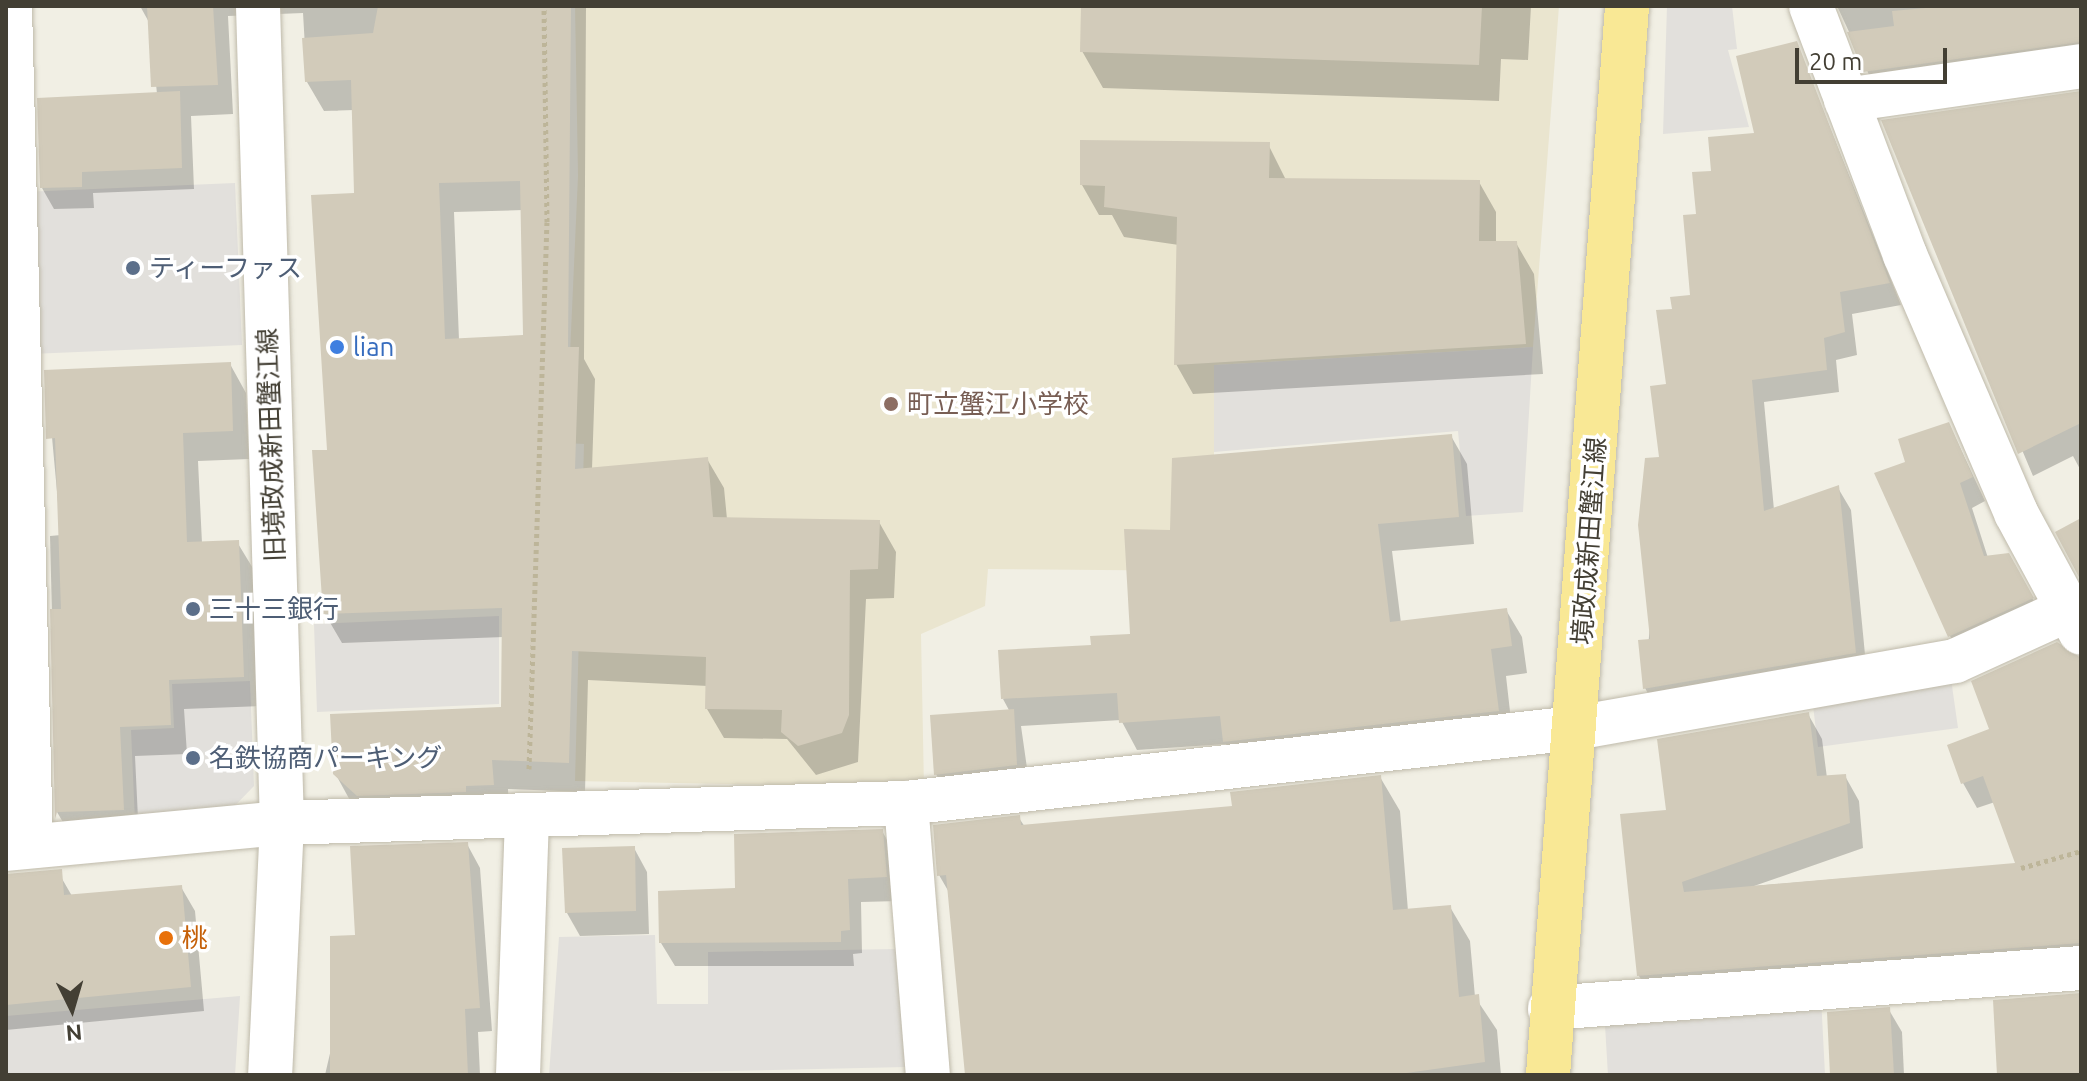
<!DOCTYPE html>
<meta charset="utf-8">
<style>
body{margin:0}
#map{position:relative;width:2087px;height:1081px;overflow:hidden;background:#f1efe4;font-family:Ubuntu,"Noto Sans JP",sans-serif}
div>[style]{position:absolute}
.education>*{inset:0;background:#eae5cf}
.parking>*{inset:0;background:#e2e0dc}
.shadow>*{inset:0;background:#0003}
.building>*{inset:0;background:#d2cbba}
.path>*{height:5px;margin-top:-2.5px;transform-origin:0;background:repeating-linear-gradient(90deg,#bdb599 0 4px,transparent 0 8px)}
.roads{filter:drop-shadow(0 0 2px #bfbaaa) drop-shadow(0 0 2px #bfbaaa)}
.minor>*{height:44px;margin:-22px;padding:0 22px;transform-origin:22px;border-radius:22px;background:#fff}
.major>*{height:44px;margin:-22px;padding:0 22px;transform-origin:22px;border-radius:22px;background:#f9e895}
.dots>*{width:22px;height:22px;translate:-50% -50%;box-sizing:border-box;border:4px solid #fff;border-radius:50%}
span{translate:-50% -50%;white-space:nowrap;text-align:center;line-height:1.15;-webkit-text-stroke:7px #fff;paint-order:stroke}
.service-label{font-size:26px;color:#4e5e75}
.left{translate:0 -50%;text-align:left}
.shop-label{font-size:26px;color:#366cbe}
.education-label{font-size:26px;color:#785e54}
.street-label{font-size:26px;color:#433f34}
.food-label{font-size:26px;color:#c56008}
.frame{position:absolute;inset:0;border:8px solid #433f34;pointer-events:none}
.north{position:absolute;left:32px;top:969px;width:80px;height:80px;-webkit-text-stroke:6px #fff;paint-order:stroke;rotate:175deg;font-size:22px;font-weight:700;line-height:32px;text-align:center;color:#433f34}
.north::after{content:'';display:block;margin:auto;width:28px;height:36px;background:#433f34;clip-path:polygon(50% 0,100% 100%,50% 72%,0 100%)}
.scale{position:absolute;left:1795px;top:48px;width:152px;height:36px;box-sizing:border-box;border:4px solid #433f34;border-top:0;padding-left:10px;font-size:24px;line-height:28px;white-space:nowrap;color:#433f34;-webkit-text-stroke:6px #fff;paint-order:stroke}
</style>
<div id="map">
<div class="education">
<i style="clip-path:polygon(575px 6px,1559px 6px,1533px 347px,1214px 365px,1214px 571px,988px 569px,985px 606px,921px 634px,924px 788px,575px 781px,584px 444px,566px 443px,578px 176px)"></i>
</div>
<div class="parking">
<i style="clip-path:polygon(1667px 6px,1732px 6px,1737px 49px,1728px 50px,1749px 127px,1663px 134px)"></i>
<i style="clip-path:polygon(235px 183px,242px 345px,31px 354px,23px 192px)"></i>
<i style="clip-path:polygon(1533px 347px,1523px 512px,1466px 516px,1458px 431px,1214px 452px,1214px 365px)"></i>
<i style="clip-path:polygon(499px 616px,499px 704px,317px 712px,314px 624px)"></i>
<i style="clip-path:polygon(1951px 679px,1958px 728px,1818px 747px,1812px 697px)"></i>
<i style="clip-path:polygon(250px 681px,254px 786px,223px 818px,135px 822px,131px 730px,174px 728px,172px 684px)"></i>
<i style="clip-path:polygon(655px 935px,657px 1004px,708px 1004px,708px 952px,897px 949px,906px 1067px,549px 1075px,559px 937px)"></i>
<i style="clip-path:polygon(240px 996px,235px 1075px,6px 1075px,6px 1016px)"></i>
<i style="clip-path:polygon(1821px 997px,1825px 1075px,1608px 1075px,1604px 1008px)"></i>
</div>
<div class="shadow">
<i style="clip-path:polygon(evenodd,140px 6px,586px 6px,584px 359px,595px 379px,592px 469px,707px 459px,724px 488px,727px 519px,879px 522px,896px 552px,894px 598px,866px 599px,858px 762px,816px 775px,787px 739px,724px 738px,707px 709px,708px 686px,588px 680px,585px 792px,508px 789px,509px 814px,352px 804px,335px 773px,503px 709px,504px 637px,342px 643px,325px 614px,329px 451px,356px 195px,354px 110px,324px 111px,307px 82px,303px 13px,228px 16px,233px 114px,191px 116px,194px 189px,93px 193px,94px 208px,54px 209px,42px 188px,157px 94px,150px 24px,140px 6px,523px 210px,525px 337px,459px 340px,454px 212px,523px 210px)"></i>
<i style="clip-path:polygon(1084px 6px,1531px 6px,1528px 60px,1501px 59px,1499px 101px,1103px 88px,1082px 51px)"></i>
<i style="clip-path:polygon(1837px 6px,2081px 6px,2081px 65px,1878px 94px)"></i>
<i style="clip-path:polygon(1796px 43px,1901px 305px,1852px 314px,1857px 355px,1836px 360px,1839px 392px,1764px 402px,1774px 510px,1838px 488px,1851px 510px,1867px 675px,1658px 711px,1645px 688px,1674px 311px,1692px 296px,1698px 215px,1713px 172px,1757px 135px)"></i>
<i style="clip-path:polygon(2081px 93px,2081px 471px,2073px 456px,2033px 476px,1884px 122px)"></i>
<i style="clip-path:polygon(1268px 144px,1286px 180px,1479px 182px,1496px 212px,1496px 243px,1516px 243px,1534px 274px,1543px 374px,1193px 394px,1176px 364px,1179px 245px,1124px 237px,1112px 215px,1099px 215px,1082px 185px)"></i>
<i style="clip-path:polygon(230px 364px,246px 393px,249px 459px,198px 461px,202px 543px,237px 542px,254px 570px,260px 706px,184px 709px,187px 754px,135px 756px,139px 839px,74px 841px,57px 812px,50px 536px,61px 535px,46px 372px)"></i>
<i style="clip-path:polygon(1949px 424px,1985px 501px,1972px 508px,1988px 558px,2022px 579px,2045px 622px,1964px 659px,1950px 636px,1908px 464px)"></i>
<i style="clip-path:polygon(1451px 436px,1467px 464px,1474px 544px,1392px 551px,1401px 623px,1506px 610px,1522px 637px,1527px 673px,1506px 676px,1513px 738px,1241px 769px,1226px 744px,1137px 750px,1121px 720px,1021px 726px,1030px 789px,949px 798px,936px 774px,1010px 712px,1003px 699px,1093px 647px,1132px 636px,1172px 532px)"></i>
<i style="clip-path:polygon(6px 553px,23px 829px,6px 830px)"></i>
<i style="clip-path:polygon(2081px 659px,2081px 968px,1654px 1000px,1639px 976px,1668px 812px,1808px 714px,1822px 739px,1827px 778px,1845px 776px,1859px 801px,1863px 848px,1754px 886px,2018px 864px,1995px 802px,1977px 808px,1963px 783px,1991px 730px)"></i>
<i style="clip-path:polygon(1380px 777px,1400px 811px,1408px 911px,1450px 907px,1470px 941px,1475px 997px,1497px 1030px,1501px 1075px,967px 1075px,950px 894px,939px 875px,1019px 818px,1025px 827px,1234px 808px)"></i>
<i style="clip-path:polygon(882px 831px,896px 855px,899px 901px,861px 902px,862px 953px,853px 954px,854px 966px,675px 966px,661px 943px)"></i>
<i style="clip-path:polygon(467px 844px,480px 868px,492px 1031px,478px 1032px,480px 1075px,325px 1075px,357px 937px)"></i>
<i style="clip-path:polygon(634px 848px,647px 872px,649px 934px,580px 936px,567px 913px)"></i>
<i style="clip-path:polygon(61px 877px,72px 896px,181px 887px,195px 911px,204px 1011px,6px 1030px,6px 911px)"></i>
<i style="clip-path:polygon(1889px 1010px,1902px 1032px,1904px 1075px,1832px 1075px)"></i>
</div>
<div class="building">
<i style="clip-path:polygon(147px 6px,213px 6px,218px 85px,151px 87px)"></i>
<i style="clip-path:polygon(evenodd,378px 6px,571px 6px,568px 347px,579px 347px,575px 469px,708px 457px,713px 517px,880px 520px,878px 569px,850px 570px,849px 715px,842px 733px,798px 746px,781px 732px,782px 710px,705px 709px,706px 657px,572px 651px,569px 763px,492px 760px,494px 785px,466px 786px,466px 792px,357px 796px,333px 774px,330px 714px,501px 707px,502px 608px,323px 614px,312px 450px,327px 450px,311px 195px,354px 193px,351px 80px,305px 82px,302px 38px,373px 33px,378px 6px,520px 181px,523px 335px,445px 339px,439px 183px,520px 181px)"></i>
<i style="clip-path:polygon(1081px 6px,1482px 6px,1479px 65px,1080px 52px)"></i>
<i style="clip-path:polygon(1948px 6px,2081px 6px,2081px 42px,1863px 72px,1847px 32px,1894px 26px,1892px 11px)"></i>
<i style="clip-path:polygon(1797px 41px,1890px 283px,1840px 292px,1845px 332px,1824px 338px,1827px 370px,1752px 380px,1764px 511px,1839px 485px,1856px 653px,1643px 689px,1638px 640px,1650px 639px,1638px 525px,1645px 458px,1659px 457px,1650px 386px,1666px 384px,1656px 310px,1672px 309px,1670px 297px,1690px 295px,1683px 215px,1696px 214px,1692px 172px,1711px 171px,1708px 137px,1754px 133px,1736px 56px)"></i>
<i style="clip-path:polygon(180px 91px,182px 168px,82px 172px,82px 187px,40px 188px,37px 98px)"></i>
<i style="clip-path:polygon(2081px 91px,2081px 423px,2018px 454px,1881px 120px)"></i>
<i style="clip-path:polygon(1080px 140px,1270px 142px,1269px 178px,1480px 180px,1479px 241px,1517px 241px,1526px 344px,1174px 365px,1177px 217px,1104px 207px,1105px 186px,1080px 185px)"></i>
<i style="clip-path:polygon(231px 362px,233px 431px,183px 433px,187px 542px,239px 540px,244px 677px,169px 680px,171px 725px,120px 727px,124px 810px,57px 812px,55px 819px,50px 609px,61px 609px,55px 438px,46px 439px,44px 370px)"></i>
<i style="clip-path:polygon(1949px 422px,1973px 477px,1960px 483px,1984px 556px,2009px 553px,2034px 598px,1948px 637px,1874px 473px,1905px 462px,1898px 439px)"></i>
<i style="clip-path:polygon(1452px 434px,1459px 517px,1378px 524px,1390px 622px,1507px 608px,1512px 646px,1491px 649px,1499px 711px,1223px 742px,1220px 716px,1119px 723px,1117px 693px,1001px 699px,998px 650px,1091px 645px,1090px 636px,1130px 634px,1124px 529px,1170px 530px,1172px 458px)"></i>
<i style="clip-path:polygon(2081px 518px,2081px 581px,2055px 532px)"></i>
<i style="clip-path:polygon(2057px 642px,2081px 658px,2081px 943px,1637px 976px,1620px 814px,1666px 810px,1657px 739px,1809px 712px,1817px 776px,1846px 774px,1850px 823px,1682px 882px,1684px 892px,2015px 863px,1983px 776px,1961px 784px,1947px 745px,1989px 729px,1971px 681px)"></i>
<i style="clip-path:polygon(1014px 709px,1017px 765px,934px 775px,930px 715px)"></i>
<i style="clip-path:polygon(1381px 775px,1393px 910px,1451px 905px,1459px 997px,1479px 994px,1485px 1062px,1392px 1075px,965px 1075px,946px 875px,937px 876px,933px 825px,1020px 815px,1021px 825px,1232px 806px,1230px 792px)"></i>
<i style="clip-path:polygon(883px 829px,887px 877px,848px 879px,850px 930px,841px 931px,841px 942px,659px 943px,658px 891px,735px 888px,734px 834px)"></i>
<i style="clip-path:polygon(468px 842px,480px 1008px,465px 1009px,468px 1075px,330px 1075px,330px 936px,355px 935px,350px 846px)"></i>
<i style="clip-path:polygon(635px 846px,636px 911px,565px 913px,562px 848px)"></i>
<i style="clip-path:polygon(62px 869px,64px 895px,182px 885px,191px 987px,6px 1005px,6px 874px)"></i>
<i style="clip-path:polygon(2081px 993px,2081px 1075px,1997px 1075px,1993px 1000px)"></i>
<i style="clip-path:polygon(1890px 1007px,1894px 1075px,1830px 1075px,1827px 1012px)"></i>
</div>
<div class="path">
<i style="left:529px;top:769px;width:547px;rotate:-88.12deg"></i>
<i style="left:547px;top:222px;width:216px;rotate:-90.8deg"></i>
<i style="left:2021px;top:868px;width:62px;rotate:-15.8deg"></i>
</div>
<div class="roads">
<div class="minor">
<i style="left:10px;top:6px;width:840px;rotate:88.57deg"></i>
<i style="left:258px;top:6px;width:817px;rotate:88.32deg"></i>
<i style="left:282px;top:823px;width:252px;rotate:92.7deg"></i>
<i style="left:1811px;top:6px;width:266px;rotate:69.3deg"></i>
<i style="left:1905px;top:255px;width:281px;rotate:66.7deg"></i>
<i style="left:2016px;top:513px;width:136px;rotate:61.6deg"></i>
<i style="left:1846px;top:100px;width:237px;rotate:-8.2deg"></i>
<i style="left:906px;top:803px;width:273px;rotate:85.4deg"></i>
<i style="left:6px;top:849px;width:277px;rotate:-5.4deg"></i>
<i style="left:282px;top:823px;width:624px;rotate:-1.84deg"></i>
<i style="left:906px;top:803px;width:673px;rotate:-6.4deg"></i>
<i style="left:1575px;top:728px;width:386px;rotate:-10deg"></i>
<i style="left:1955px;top:661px;width:123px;rotate:-24.5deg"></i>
<i style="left:1550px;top:1008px;width:533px;rotate:-4.31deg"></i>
<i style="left:518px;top:1075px;width:257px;rotate:-88deg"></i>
</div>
<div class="major">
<i style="left:1548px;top:1075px;width:1072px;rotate:-85.77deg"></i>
</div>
</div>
<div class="dots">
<i style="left:133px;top:268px;background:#5c6f8a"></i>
<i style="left:337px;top:347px;background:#3f7fe0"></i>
<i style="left:891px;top:404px;background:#8d6e63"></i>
<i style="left:193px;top:609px;background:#5c6f8a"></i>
<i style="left:193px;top:758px;background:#5c6f8a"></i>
<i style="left:166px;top:938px;background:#e8710a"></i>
</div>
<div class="service-label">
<span class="left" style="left:149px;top:268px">ティーファス</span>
<span class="left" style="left:209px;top:609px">三十三銀行</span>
<span class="left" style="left:209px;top:758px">名鉄協商パーキング</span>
</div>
<div class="shop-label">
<span class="left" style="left:353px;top:347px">lian</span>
</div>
<div class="education-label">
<span class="left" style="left:907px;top:404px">町立蟹江小学校</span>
</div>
<div class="street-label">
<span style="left:271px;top:445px;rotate:-92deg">旧境政成新田蟹江線</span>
<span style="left:1589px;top:541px;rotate:-86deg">境政成新田蟹江線</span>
</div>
<div class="food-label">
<span class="left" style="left:182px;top:938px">桃</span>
</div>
<div class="frame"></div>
<div class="north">N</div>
<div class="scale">20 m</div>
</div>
